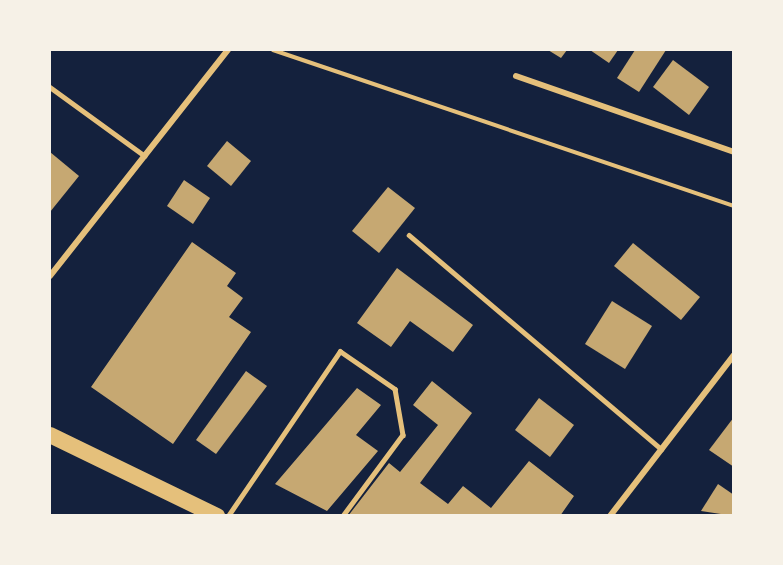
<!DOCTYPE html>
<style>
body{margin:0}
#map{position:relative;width:783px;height:565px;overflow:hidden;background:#14213d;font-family:Signika,sans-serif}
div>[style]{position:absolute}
.building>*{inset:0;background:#c6a872}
.path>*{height:4px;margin:-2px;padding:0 2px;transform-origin:2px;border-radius:2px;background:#e5c07b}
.service>*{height:4.5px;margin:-2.25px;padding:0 2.25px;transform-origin:2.25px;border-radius:2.25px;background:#e5c07b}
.minor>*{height:6px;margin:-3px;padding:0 3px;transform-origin:3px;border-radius:3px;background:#e5c07b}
.trunk>*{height:16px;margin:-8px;padding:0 8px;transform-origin:8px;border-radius:8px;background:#e5c07b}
span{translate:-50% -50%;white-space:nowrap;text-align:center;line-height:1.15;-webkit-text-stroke:6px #f6f1e7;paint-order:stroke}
.frame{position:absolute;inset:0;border:51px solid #f6f1e7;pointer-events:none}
</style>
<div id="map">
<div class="building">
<i style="clip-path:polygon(548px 50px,567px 50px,561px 58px)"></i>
<i style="clip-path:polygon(590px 50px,618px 50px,609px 63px)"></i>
<i style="clip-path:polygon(635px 50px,666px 50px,639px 92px,617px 78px)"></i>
<i style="clip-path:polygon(673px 60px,709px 87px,689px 115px,653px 87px)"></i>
<i style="clip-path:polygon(227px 141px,251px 161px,231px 186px,207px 166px)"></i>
<i style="clip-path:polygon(50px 152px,79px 176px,50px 212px)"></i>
<i style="clip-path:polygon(184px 180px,210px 198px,193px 224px,167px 206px)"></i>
<i style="clip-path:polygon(388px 187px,415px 208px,379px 253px,352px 231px)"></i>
<i style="clip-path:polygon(192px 242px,236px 273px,227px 286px,243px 298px,229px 317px,251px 332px,173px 444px,91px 387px)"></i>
<i style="clip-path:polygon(633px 243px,700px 297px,681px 320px,614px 266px)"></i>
<i style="clip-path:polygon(397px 268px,473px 325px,453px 352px,410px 321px,391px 347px,357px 323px)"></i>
<i style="clip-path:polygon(612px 301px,652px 326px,625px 369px,585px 344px)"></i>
<i style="clip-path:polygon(246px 371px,267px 386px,216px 454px,196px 440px)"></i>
<i style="clip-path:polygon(432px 381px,472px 413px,420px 483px,448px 504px,463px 486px,491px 508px,529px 461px,574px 496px,560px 516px,348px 516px,389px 463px,400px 472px,438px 425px,413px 405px)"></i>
<i style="clip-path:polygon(357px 388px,381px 405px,356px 435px,378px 451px,327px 511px,275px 484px)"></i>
<i style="clip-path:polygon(539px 398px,574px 425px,550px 457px,515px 430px)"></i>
<i style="clip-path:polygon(734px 417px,734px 467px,709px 450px)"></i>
<i style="clip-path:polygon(718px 484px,734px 495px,734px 516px,701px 511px)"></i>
</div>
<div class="path">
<i style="left:273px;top:50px;width:487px;rotate:18.7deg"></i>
</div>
<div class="service">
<i style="left:50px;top:87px;width:117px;rotate:36deg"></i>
<i style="left:409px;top:235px;width:331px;rotate:40.3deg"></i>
<i style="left:228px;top:516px;width:199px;rotate:-55.8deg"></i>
<i style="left:340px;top:351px;width:67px;rotate:34.6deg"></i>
<i style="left:395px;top:389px;width:47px;rotate:80.1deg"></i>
<i style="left:403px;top:435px;width:101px;rotate:126.5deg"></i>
</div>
<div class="minor">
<i style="left:516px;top:76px;width:231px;rotate:19.2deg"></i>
<i style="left:50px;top:276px;width:288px;rotate:-51.8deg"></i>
<i style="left:610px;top:516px;width:203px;rotate:-52.4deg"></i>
</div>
<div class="trunk">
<i style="left:50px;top:435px;width:186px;rotate:25.9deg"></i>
</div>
<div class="frame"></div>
</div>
